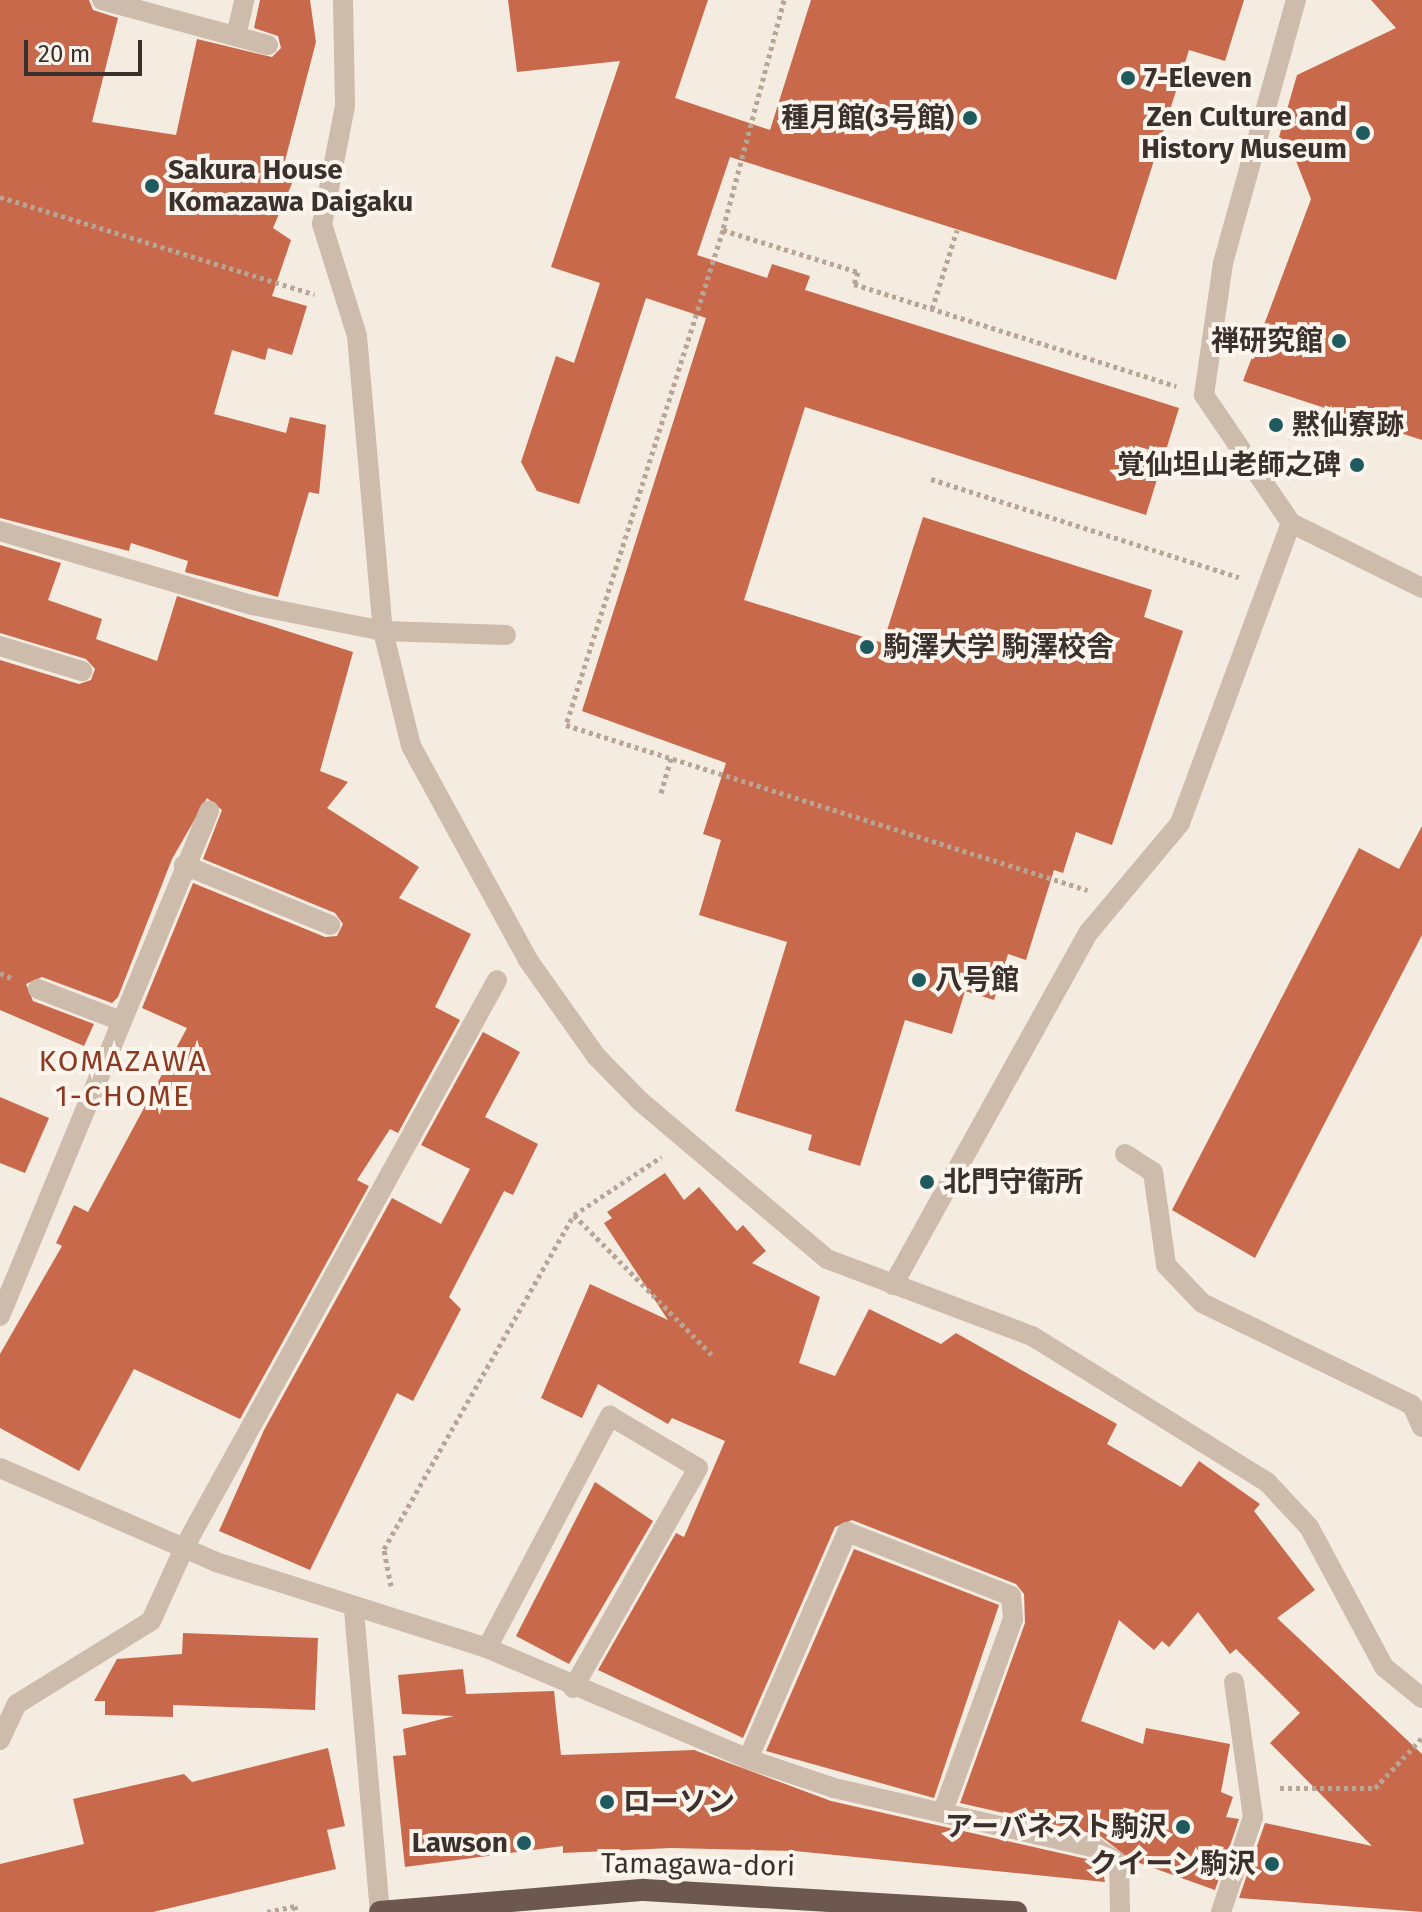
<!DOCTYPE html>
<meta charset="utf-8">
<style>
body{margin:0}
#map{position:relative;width:1422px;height:1912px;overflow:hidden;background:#f4ebe1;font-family:"Fira Sans","Noto Sans JP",sans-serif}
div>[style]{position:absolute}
.building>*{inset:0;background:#c8694b}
.path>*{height:5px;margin-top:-2.5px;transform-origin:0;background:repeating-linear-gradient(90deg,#b9a596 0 4px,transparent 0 8px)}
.service>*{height:20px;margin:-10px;padding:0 10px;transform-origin:10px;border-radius:10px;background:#cdbbac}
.minor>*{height:20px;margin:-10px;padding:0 10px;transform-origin:10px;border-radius:10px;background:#cdbbac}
.tertiary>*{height:20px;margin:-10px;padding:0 10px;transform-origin:10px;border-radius:10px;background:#cdbbac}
.trunk>*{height:22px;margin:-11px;padding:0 11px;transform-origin:11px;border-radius:11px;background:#6c584f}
.dots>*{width:22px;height:22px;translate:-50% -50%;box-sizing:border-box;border:4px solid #fbf5ee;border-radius:50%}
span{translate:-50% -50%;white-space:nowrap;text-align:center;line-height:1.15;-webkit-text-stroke:8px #fbf5ee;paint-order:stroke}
.poi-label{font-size:28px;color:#3b302b;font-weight:700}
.left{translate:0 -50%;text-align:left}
.right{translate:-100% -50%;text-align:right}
.street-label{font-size:28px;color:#3b302b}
.neighbourhood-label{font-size:30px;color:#8c3b22;letter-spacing:2px}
.scale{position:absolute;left:24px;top:40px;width:118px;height:36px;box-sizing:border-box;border:4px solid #3b302b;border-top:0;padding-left:10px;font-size:24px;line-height:28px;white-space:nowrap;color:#3b302b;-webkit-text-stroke:6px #fbf5ee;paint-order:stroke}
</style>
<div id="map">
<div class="building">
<i style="clip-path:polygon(0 0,89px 0,93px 10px,118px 18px,92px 122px,176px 135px,197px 39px,272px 57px,281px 48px,278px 36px,254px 28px,260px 0,310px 0,316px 42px,281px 176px,293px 181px,273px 228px,291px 240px,272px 296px,307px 306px,292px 355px,268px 348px,265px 360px,232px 350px,214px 414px,286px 433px,290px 417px,326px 425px,319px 494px,309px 492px,278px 597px,185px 572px,188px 561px,131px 543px,129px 551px,0 518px)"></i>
<i style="clip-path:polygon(508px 0,708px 0,675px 98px,770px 130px,811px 0,1244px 0,1225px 61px,1189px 50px,1116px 280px,730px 157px,697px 255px,767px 278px,772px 264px,810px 276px,805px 290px,1179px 408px,1146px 515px,805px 407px,744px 600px,883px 643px,923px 517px,1152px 590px,1144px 617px,1183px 631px,1112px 845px,1076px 832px,1063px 873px,1054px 870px,1026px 960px,1008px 954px,994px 1000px,965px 991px,952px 1034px,905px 1020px,860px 1166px,808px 1150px,812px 1135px,735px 1111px,787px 942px,699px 915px,721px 840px,703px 834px,726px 763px,582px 711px,706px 318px,646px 298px,579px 504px,537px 491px,521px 462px,556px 356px,574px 363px,600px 283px,551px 267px,620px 61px,517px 72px)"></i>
<i style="clip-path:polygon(1371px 0,1422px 0,1422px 440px,1243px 381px,1311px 199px,1289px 143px,1279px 137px,1297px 75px,1396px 28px)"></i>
<i style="clip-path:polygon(0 545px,61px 563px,48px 600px,102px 619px,96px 639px,157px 661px,177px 596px,353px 652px,320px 771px,348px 782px,327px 808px,419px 867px,399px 898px,471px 934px,435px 1007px,460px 1020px,398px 1133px,390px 1129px,357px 1180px,369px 1186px,240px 1419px,134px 1369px,79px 1471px,0 1428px,0 1354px,62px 1246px,56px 1243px,74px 1205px,88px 1212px,187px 1028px,142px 1008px,193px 883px,325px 937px,337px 936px,343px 924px,335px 913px,203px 859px,222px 810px,207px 798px,172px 859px,118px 997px,112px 1003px,42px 977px,26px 984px,33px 1001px,94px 1024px,84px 1046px,0 1010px,0 660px,79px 684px,91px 680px,95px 669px,86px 659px,0 633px)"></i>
<i style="clip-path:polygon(1422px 826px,1422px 935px,1255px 1258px,1172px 1210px,1359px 848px,1399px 869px)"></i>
<i style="clip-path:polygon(483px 1032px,520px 1052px,485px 1117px,538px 1144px,513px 1195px,504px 1191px,449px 1297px,461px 1309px,413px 1401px,397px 1393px,310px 1570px,219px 1531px,264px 1430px,392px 1198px,441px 1224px,470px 1169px,421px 1145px)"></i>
<i style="clip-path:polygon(0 1097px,49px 1118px,25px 1173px,0 1163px)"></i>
<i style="clip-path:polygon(665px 1173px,684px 1200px,699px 1187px,737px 1231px,743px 1225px,766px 1251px,752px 1263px,820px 1297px,799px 1363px,835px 1376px,869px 1309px,941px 1344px,956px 1333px,1117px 1424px,1107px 1444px,1181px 1487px,1199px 1461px,1260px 1504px,1254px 1511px,1315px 1590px,1277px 1618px,1422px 1754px,1422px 1912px,1239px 1898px,1265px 1823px,1372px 1846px,1270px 1743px,1300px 1713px,1236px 1649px,1230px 1654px,1198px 1612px,1169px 1647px,1162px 1641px,1154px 1650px,1119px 1620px,1081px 1721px,1143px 1744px,1146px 1728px,1230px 1744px,1221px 1792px,1233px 1797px,1226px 1817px,1239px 1819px,1215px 1890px,1131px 1860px,1099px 1835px,960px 1803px,1025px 1623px,1024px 1594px,1016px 1584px,852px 1520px,835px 1527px,743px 1738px,598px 1670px,676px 1533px,684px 1537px,725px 1441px,672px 1418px,668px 1424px,598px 1384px,582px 1418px,541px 1398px,590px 1284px,668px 1320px,604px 1223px,612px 1218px,607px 1212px)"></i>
<i style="clip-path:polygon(595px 1482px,653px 1521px,569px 1664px,516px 1636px)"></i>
<i style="clip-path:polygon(854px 1549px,999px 1605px,934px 1798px,766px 1751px)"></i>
<i style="clip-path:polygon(183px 1633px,318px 1638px,315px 1710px,173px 1705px,173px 1717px,105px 1715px,105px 1701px,94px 1701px,117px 1659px,182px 1654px)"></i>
<i style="clip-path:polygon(463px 1669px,466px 1694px,554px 1691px,561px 1755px,694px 1750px,831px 1801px,1091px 1860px,1102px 1867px,1105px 1882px,795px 1851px,671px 1848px,563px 1853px,563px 1846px,405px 1867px,393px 1756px,406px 1755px,403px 1729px,454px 1716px,402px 1714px,398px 1675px)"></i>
<i style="clip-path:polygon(328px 1748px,345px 1826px,327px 1830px,336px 1869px,153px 1912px,0 1912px,0 1864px,84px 1844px,73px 1799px,184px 1774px,192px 1782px)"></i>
</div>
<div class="path">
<i style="left:784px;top:0;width:238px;rotate:104.9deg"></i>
<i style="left:723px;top:230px;width:519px;rotate:107.6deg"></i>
<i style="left:566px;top:725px;width:547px;rotate:17.57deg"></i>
<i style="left:0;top:197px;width:329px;rotate:17.2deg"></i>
<i style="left:723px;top:230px;width:141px;rotate:17.3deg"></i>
<i style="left:858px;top:272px;width:13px;rotate:108deg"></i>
<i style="left:854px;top:284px;width:338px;rotate:17.6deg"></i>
<i style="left:932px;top:309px;width:83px;rotate:-72.4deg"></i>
<i style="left:931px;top:479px;width:323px;rotate:17.7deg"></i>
<i style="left:661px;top:793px;width:36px;rotate:-74deg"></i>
<i style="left:0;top:973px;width:12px;rotate:24deg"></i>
<i style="left:574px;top:1215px;width:199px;rotate:45.4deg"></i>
<i style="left:391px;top:1586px;width:38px;rotate:-101deg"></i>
<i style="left:384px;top:1549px;width:384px;rotate:-60.4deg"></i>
<i style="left:574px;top:1215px;width:105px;rotate:-33.7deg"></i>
<i style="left:1280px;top:1788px;width:95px"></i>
<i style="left:1375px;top:1788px;width:69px;rotate:-46.8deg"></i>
<i style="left:267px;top:1912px;width:29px;rotate:-12deg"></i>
<i style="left:295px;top:1906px;width:6px;rotate:81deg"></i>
</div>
<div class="service">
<i style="left:102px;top:0;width:172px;rotate:15.2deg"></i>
<i style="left:236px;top:36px;width:37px;rotate:-77deg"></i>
<i style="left:1291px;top:523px;width:155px;rotate:-124.2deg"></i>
<i style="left:1204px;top:395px;width:133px;rotate:-81.8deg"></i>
<i style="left:1223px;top:263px;width:273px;rotate:-74.5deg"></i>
<i style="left:0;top:531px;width:263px;rotate:16.4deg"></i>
<i style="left:252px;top:605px;width:134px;rotate:11.2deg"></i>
<i style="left:383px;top:631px;width:123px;rotate:1.9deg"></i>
<i style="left:184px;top:865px;width:158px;rotate:22.3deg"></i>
<i style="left:38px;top:989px;width:89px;rotate:21.1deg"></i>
<i style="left:1125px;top:1154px;width:33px;rotate:33deg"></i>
<i style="left:1153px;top:1172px;width:94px;rotate:82deg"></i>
<i style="left:1166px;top:1265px;width:52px;rotate:46.5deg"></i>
<i style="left:1202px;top:1303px;width:233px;rotate:25.9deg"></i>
<i style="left:1412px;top:1405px;width:24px;rotate:66deg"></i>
<i style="left:893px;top:1285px;width:404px;rotate:-61deg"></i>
<i style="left:1089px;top:932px;width:142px;rotate:-50.1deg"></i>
<i style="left:1180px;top:823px;width:320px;rotate:-69.7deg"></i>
<i style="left:1291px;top:523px;width:146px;rotate:26.4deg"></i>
<i style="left:0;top:1316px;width:547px;rotate:-67.52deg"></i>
<i style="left:0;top:1468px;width:236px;rotate:23.5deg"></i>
<i style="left:216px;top:1562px;width:284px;rotate:17.6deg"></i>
<i style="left:487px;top:1648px;width:284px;rotate:23deg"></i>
<i style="left:748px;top:1759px;width:91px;rotate:18.6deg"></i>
<i style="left:834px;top:1788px;width:269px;rotate:12.9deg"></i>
<i style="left:1096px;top:1848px;width:27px;rotate:33deg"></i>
<i style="left:1119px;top:1863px;width:49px;rotate:88.8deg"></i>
<i style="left:354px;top:1610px;width:303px;rotate:85.1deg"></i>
<i style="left:487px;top:1648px;width:263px;rotate:-62.1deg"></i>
<i style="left:610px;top:1416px;width:102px;rotate:30.6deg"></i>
<i style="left:698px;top:1468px;width:253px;rotate:119.6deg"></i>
<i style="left:0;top:1740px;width:40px;rotate:-65deg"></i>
<i style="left:17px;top:1704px;width:158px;rotate:-31.8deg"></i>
<i style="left:151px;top:1621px;width:82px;rotate:-65.6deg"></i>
<i style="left:185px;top:1546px;width:646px;rotate:-61.13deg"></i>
<i style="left:748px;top:1759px;width:248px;rotate:-66.4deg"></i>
<i style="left:847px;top:1532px;width:176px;rotate:21.3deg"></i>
<i style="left:1011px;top:1596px;width:23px;rotate:85deg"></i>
<i style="left:1013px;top:1619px;width:204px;rotate:110deg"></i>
<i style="left:1221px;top:1912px;width:100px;rotate:-71.4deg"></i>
<i style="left:1253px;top:1817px;width:136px;rotate:-98deg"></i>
</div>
<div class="minor">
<i style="left:0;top:646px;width:86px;rotate:17deg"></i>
</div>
<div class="tertiary">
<i style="left:343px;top:0;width:106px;rotate:88.9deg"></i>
<i style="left:345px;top:106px;width:120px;rotate:101deg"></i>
<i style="left:322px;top:224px;width:117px;rotate:72.6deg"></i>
<i style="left:357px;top:336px;width:296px;rotate:85deg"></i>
<i style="left:383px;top:631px;width:118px;rotate:76.3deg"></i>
<i style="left:411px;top:746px;width:244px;rotate:61.3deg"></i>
<i style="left:528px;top:960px;width:118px;rotate:54.7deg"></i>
<i style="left:596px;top:1056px;width:63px;rotate:45.6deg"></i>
<i style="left:640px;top:1101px;width:245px;rotate:40.2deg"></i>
<i style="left:827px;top:1259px;width:219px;rotate:20.6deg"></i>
<i style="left:1032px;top:1336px;width:277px;rotate:31.9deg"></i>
<i style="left:1267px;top:1482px;width:62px;rotate:47deg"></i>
<i style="left:1309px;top:1527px;width:159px;rotate:61.8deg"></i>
<i style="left:1384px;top:1667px;width:49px;rotate:39.2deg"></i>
</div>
<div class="trunk">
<i style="left:380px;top:1912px;width:265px;rotate:-4.8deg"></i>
<i style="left:644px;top:1890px;width:373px;rotate:3.4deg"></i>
</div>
<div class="dots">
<i style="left:1128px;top:78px;background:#1f5a5e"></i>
<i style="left:970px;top:118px;background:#1f5a5e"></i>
<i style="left:1363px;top:133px;background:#1f5a5e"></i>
<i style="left:152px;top:186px;background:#1f5a5e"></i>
<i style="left:1339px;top:341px;background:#1f5a5e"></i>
<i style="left:1276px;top:425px;background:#1f5a5e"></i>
<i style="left:1357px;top:465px;background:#1f5a5e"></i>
<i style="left:867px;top:647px;background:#1f5a5e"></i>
<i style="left:919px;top:980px;background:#1f5a5e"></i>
<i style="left:927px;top:1182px;background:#1f5a5e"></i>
<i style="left:607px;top:1802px;background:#1f5a5e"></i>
<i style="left:1183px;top:1827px;background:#1f5a5e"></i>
<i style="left:524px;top:1843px;background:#1f5a5e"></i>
<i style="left:1272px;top:1864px;background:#1f5a5e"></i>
</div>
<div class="poi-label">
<span class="left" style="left:1144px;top:78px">7-Eleven</span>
<span class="right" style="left:1347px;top:133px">Zen Culture and<br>History Museum</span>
<span class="right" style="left:954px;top:118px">種月館(3号館)</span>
<span class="left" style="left:168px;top:186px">Sakura House<br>Komazawa Daigaku</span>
<span class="right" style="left:1323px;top:341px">禅研究館</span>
<span class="left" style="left:1292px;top:425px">黙仙寮跡</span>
<span class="right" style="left:1341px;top:465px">覚仙坦山老師之碑</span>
<span class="left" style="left:883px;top:647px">駒澤大学 駒澤校舎</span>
<span class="left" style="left:935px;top:980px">八号館</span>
<span class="left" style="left:943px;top:1182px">北門守衛所</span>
<span class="left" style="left:623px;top:1802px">ローソン</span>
<span class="right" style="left:1167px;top:1827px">アーバネスト駒沢</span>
<span class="right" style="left:508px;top:1843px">Lawson</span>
<span class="right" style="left:1256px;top:1864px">クイーン駒沢</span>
</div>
<div class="street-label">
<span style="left:698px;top:1865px;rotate:1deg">Tamagawa-dori</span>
</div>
<div class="neighbourhood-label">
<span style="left:123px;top:1078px">KOMAZAWA<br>1-CHOME</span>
</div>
<div class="scale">20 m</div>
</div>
